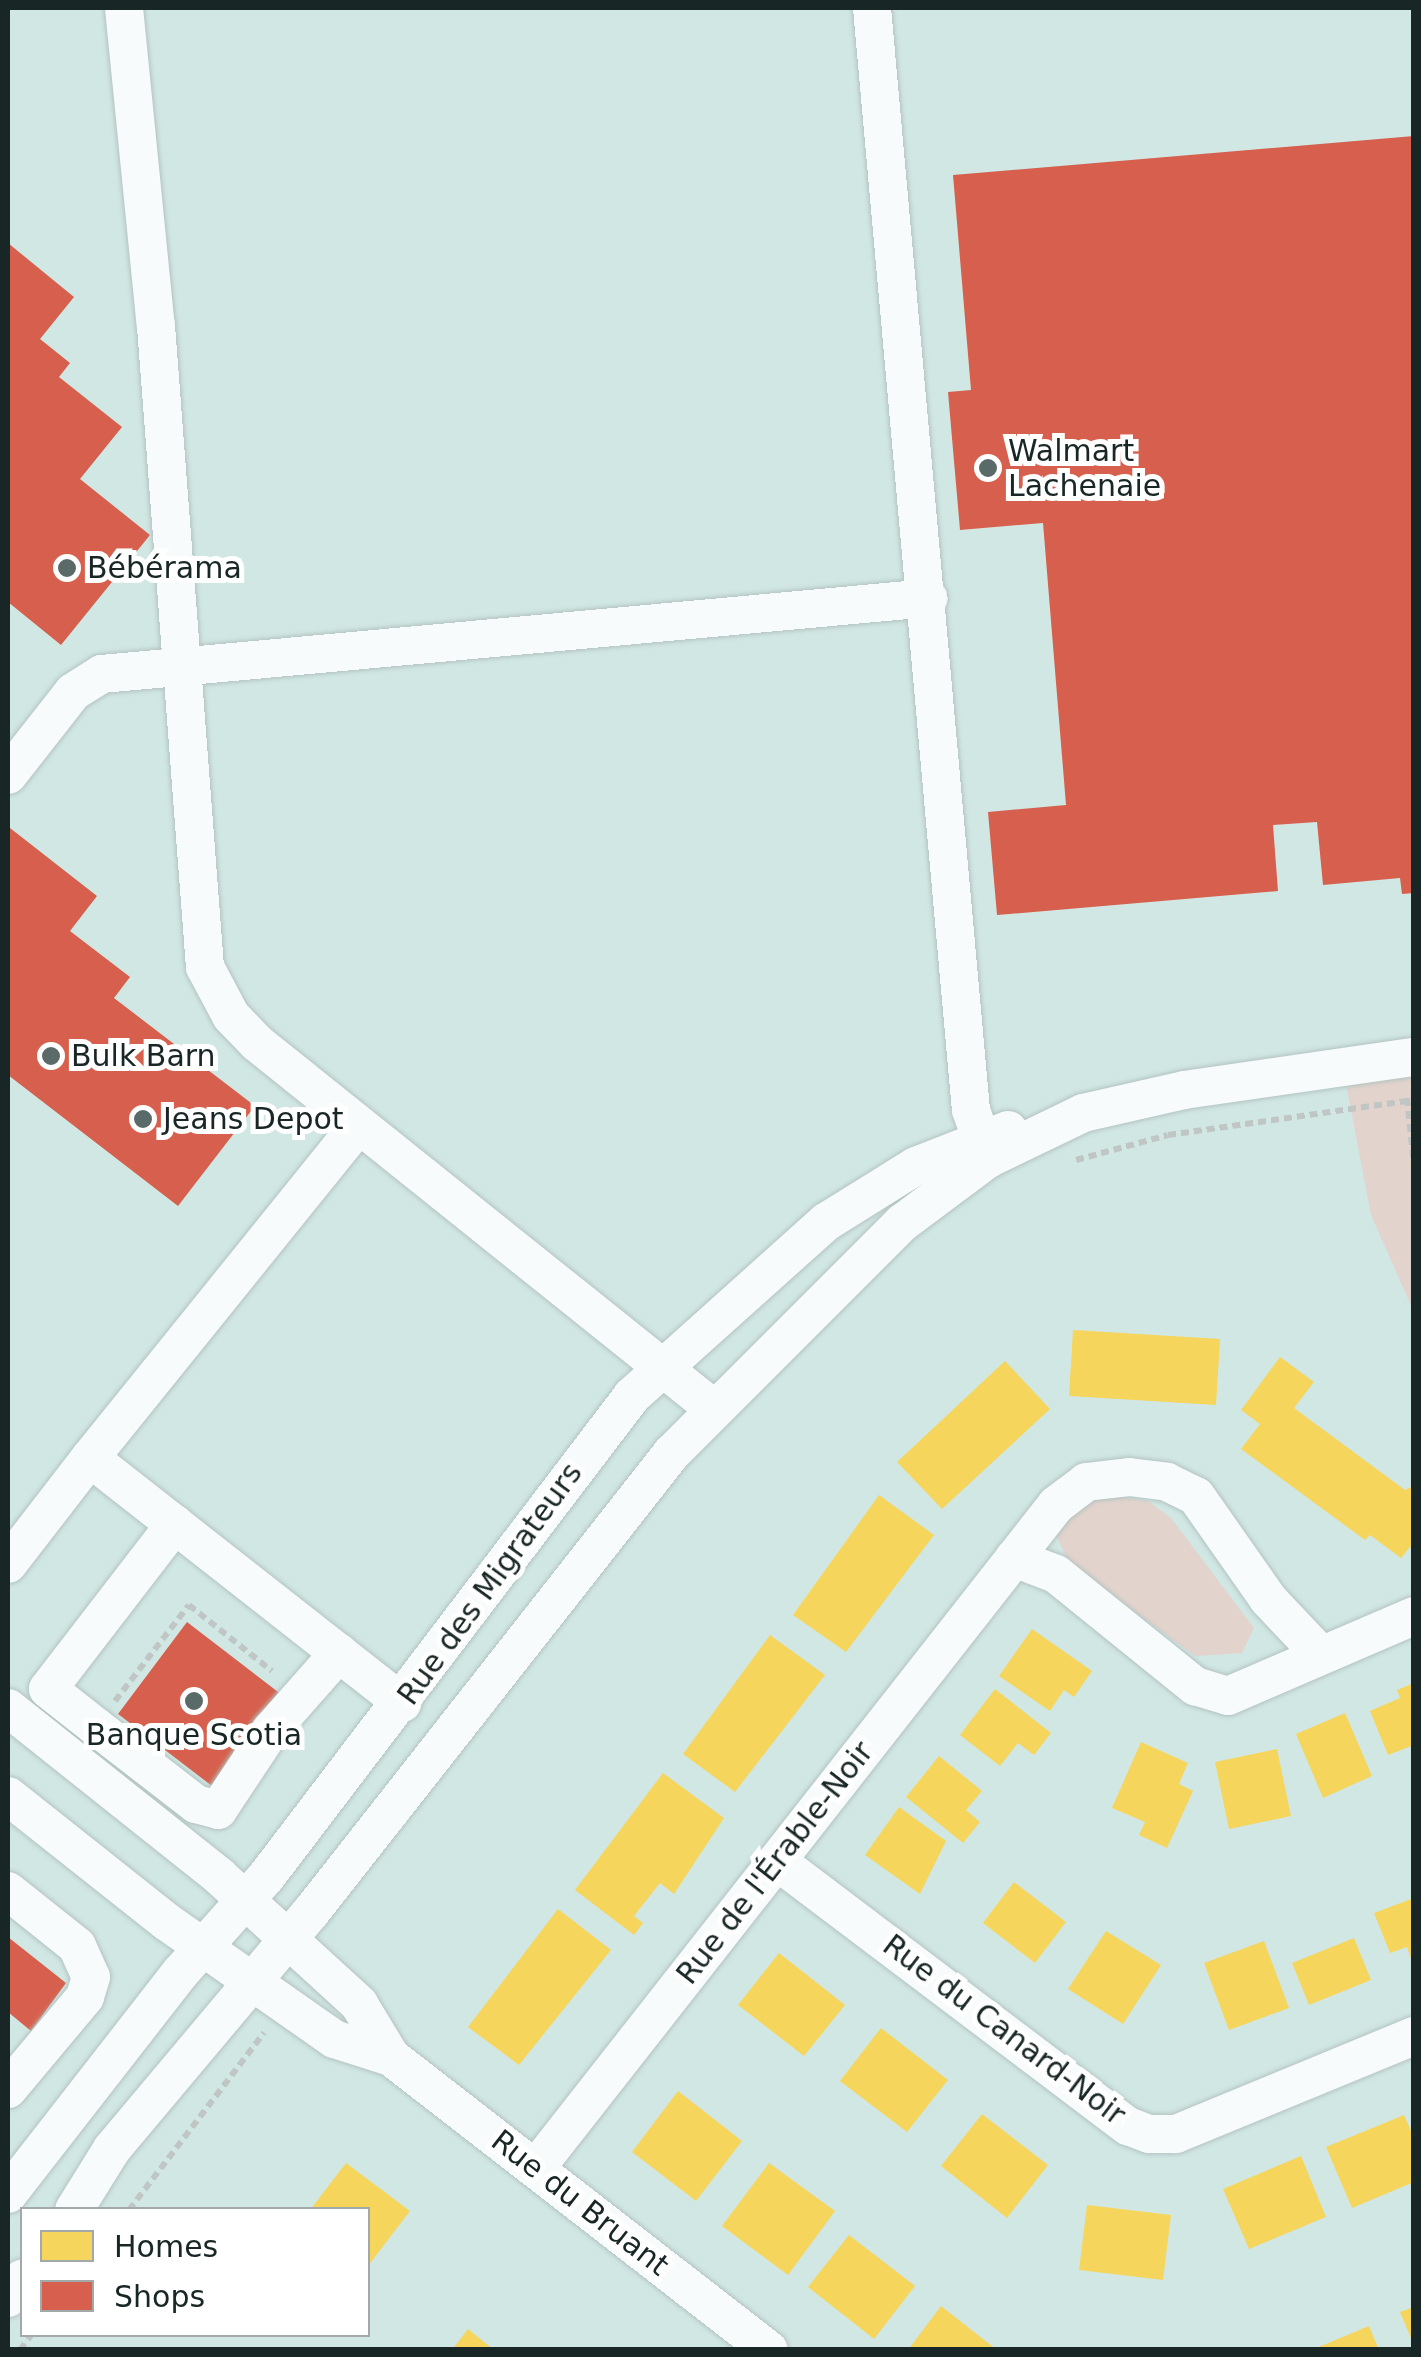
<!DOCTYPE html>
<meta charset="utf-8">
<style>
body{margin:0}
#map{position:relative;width:1421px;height:2357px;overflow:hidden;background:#d1e7e4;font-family:"DejaVu Sans",sans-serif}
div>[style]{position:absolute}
.green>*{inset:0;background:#e3d3cd}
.homes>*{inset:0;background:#f6d55c}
.shops>*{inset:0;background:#d6604d}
.path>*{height:6px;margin-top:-3px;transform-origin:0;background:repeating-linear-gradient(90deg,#bfc6c4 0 8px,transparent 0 13px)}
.roads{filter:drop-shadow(0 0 2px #b3c3c1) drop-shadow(0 0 2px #b3c3c1)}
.minor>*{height:38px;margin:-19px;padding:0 19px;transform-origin:19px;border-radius:19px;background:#f8fbfb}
.dots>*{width:28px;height:28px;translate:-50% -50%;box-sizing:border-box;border:5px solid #fff;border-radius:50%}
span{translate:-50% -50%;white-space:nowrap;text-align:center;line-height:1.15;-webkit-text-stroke:10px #fff;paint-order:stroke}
.poi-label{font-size:30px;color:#182625}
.left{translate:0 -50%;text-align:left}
.street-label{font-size:30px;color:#182625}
.frame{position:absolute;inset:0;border:10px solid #182625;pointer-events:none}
.legend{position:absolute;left:20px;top:2207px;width:350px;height:130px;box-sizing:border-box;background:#fff;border:2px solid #a3a8a8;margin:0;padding:12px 18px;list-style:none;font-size:30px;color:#182625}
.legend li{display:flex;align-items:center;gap:20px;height:50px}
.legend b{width:50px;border:2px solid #a3a8a8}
</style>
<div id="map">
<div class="green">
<i style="clip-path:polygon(1413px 1073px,1413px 1310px,1371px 1215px,1346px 1084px)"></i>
<i style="clip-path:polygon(1120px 1497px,1148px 1501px,1171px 1518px,1254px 1628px,1242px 1653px,1195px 1656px,1069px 1564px,1053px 1528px,1087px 1499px)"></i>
</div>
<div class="homes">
<i style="clip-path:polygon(1073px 1330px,1220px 1339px,1216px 1405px,1069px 1396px)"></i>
<i style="clip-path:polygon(1280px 1357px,1314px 1382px,1294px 1408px,1405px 1490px,1414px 1486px,1414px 1542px,1401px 1558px,1370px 1535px,1365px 1540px,1241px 1449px,1260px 1424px,1241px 1410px)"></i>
<i style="clip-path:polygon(1005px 1361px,1050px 1409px,942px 1509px,897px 1462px)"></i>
<i style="clip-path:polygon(879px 1495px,934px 1535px,846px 1652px,793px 1615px)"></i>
<i style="clip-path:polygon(1032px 1629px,1092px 1671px,1074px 1697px,1064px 1690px,1050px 1711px,999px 1676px)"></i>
<i style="clip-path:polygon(770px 1635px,825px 1675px,735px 1792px,683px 1754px)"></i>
<i style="clip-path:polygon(1414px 1683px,1414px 1745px,1388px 1755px,1370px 1711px,1400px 1698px,1397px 1690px)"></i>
<i style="clip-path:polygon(995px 1689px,1051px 1733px,1034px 1755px,1018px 1743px,1000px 1766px,960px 1735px)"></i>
<i style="clip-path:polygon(1345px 1713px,1372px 1776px,1323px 1798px,1296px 1734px)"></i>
<i style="clip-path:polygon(1141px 1742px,1188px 1763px,1179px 1784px,1193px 1791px,1167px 1848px,1139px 1835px,1145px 1822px,1112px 1808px)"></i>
<i style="clip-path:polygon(1277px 1749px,1291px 1816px,1229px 1829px,1215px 1762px)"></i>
<i style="clip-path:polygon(939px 1756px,982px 1791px,966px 1810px,980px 1822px,963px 1843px,906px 1797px)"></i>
<i style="clip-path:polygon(663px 1773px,724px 1818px,674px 1894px,660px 1883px,634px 1916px,643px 1923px,634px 1935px,575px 1890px)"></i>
<i style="clip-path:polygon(899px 1807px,946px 1841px,920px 1894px,865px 1855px)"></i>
<i style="clip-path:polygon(1014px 1882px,1066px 1922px,1035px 1963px,983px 1923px)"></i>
<i style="clip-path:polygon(1414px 1898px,1414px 1964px,1413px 1964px,1407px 1947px,1390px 1953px,1374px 1913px)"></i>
<i style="clip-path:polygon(558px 1909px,611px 1950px,519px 2065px,468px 2027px)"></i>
<i style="clip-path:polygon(1106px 1931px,1161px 1965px,1123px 2024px,1068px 1989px)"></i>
<i style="clip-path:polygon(1354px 1938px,1371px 1980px,1309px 2005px,1292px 1963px)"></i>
<i style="clip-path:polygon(1264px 1941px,1289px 2008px,1229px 2030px,1204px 1963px)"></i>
<i style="clip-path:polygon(779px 1953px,845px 2005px,804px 2056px,738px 2005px)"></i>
<i style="clip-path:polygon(881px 2028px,948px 2080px,907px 2132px,840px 2081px)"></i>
<i style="clip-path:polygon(678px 2091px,742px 2141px,696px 2201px,632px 2152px)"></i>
<i style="clip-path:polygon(982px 2114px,1048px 2165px,1007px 2218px,941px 2166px)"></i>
<i style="clip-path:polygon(1404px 2115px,1414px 2138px,1414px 2182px,1352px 2208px,1326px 2147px)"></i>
<i style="clip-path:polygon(1301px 2156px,1326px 2217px,1249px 2249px,1223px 2189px)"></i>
<i style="clip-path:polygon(346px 2163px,410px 2211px,368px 2266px,368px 2210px,310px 2210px)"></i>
<i style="clip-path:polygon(769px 2163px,835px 2211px,788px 2275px,722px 2226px)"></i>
<i style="clip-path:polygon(1087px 2205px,1171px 2215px,1163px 2280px,1079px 2270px)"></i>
<i style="clip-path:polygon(849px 2235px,915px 2286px,874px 2339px,808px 2287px)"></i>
<i style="clip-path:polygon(941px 2306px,997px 2350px,908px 2350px)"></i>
<i style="clip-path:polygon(1414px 2307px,1414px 2343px,1413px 2343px,1400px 2312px)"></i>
<i style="clip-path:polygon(1369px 2326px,1379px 2350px,1314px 2350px,1314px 2349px)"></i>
<i style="clip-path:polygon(468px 2329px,494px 2350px,452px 2350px)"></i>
</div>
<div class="shops">
<i style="clip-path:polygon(1414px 136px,1414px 893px,1402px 894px,1400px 878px,1323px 885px,1317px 822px,1273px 825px,1278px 891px,997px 915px,988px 812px,1066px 805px,1043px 523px,960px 530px,948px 392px,971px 390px,953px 175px)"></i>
<i style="clip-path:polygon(8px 243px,74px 297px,40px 339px,70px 363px,59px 377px,122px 427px,80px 479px,150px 535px,61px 645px,8px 602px)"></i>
<i style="clip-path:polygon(10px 828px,97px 896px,70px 931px,130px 977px,114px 998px,255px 1106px,178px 1206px,8px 1075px)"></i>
<i style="clip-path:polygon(187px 1622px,282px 1695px,212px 1786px,118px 1714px)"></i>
<i style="clip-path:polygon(8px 1937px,66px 1983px,31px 2031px,8px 2012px)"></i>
</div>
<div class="path">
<i style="left:1407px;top:1098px;width:68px;rotate:84.1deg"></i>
<i style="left:1076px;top:1160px;width:95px;rotate:-15.2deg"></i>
<i style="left:1168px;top:1135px;width:248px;rotate:-8.1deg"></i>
<i style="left:115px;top:1701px;width:121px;rotate:-52.4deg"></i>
<i style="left:189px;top:1605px;width:106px;rotate:38.5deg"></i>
<i style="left:129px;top:2210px;width:223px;rotate:-52.7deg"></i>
<i style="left:20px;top:2350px;width:20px;rotate:-53deg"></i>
</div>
<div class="roads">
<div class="minor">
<i style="left:124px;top:8px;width:320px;rotate:84.3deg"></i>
<i style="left:156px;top:326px;width:643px;rotate:85.63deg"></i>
<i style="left:205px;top:967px;width:55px;rotate:62deg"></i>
<i style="left:231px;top:1016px;width:37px;rotate:46deg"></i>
<i style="left:257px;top:1043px;width:584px;rotate:38.68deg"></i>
<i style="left:872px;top:8px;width:1106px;rotate:84.87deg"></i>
<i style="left:971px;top:1110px;width:52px;rotate:70.9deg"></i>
<i style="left:8px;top:775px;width:105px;rotate:-51.9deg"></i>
<i style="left:73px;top:692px;width:34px;rotate:-32deg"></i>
<i style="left:102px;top:674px;width:830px;rotate:-5.25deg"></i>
<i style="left:357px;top:1127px;width:425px;rotate:128.9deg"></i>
<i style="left:90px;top:1458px;width:397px;rotate:38.1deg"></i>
<i style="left:175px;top:1524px;width:208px;rotate:127.6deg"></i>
<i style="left:48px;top:1689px;width:60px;rotate:38.2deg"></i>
<i style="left:95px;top:1726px;width:128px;rotate:37.7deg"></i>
<i style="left:196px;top:1804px;width:23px;rotate:15deg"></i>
<i style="left:218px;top:1810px;width:96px;rotate:-56.5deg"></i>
<i style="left:271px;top:1730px;width:103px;rotate:-48.6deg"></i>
<i style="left:1014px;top:1558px;width:45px;rotate:20.9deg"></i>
<i style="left:1056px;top:1574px;width:179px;rotate:38.9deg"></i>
<i style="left:1195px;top:1686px;width:34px;rotate:17deg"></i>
<i style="left:1228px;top:1696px;width:202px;rotate:-23.3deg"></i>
<i style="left:8px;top:1564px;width:134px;rotate:-52.3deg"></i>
<i style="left:8px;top:1708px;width:270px;rotate:38.5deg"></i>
<i style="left:219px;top:1876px;width:190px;rotate:42.4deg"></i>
<i style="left:359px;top:2004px;width:62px;rotate:58.9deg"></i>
<i style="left:8px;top:1796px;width:203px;rotate:38.4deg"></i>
<i style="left:167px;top:1922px;width:204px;rotate:35deg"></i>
<i style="left:334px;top:2039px;width:60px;rotate:17.5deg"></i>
<i style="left:391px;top:2057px;width:478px;rotate:37.8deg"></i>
<i style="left:777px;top:1861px;width:440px;rotate:37.1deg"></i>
<i style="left:1128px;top:2126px;width:22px;rotate:21deg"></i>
<i style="left:1149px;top:2134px;width:27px"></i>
<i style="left:1176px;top:2134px;width:257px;rotate:-22.4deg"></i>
<i style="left:8px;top:1891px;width:88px;rotate:38.6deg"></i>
<i style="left:77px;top:1946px;width:34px;rotate:66deg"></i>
<i style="left:91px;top:1977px;width:21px;rotate:107deg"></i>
<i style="left:85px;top:1997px;width:120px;rotate:129.9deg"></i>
<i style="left:536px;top:2168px;width:843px;rotate:-51.89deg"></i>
<i style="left:1056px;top:1505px;width:38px;rotate:-37deg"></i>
<i style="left:1086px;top:1482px;width:43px;rotate:-6.6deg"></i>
<i style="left:1129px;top:1477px;width:38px;rotate:7deg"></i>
<i style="left:1167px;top:1482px;width:32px;rotate:26deg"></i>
<i style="left:1196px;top:1496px;width:126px;rotate:55deg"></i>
<i style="left:1268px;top:1599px;width:77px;rotate:46.6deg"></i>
<i style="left:8px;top:2194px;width:281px;rotate:-52.1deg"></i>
<i style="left:181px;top:1972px;width:127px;rotate:-48.2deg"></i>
<i style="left:266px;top:1877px;width:604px;rotate:-52.73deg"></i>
<i style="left:632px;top:1396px;width:261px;rotate:-41.9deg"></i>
<i style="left:826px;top:1222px;width:106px;rotate:-31.9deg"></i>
<i style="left:916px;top:1166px;width:99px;rotate:-21.4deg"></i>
<i style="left:74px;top:2210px;width:72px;rotate:-58.1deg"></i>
<i style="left:112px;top:2149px;width:309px;rotate:-50deg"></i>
<i style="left:311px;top:1912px;width:583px;rotate:-51.83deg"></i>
<i style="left:671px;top:1454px;width:327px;rotate:-45deg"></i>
<i style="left:902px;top:1223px;width:107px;rotate:-36.7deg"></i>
<i style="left:988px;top:1159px;width:106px;rotate:-25.8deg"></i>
<i style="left:1083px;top:1113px;width:104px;rotate:-12.8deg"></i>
<i style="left:1184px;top:1090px;width:232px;rotate:-8.2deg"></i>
<i style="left:8px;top:2298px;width:24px;rotate:-54deg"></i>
</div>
</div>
<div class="dots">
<i style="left:988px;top:468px;background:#596a68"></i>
<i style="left:67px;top:568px;background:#596a68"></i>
<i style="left:51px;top:1056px;background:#596a68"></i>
<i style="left:143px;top:1119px;background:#596a68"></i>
<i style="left:194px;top:1701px;background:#596a68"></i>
</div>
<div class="poi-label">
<span class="left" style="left:1008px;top:468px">Walmart<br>Lachenaie</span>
<span class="left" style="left:87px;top:568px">Bébérama</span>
<span class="left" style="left:71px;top:1056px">Bulk Barn</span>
<span class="left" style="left:163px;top:1119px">Jeans Depot</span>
<span style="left:194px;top:1735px">Banque Scotia</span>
</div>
<div class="street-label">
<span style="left:490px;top:1584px;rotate:-54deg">Rue des Migrateurs</span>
<span style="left:775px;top:1863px;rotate:-52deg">Rue de l'Érable-Noir</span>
<span style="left:1004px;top:2030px;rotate:37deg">Rue du Canard-Noir</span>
<span style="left:580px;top:2203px;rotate:38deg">Rue du Bruant</span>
</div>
<div class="frame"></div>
<ul class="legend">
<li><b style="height:28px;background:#f6d55c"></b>Homes</li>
<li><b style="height:28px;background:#d6604d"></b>Shops</li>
</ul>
</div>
